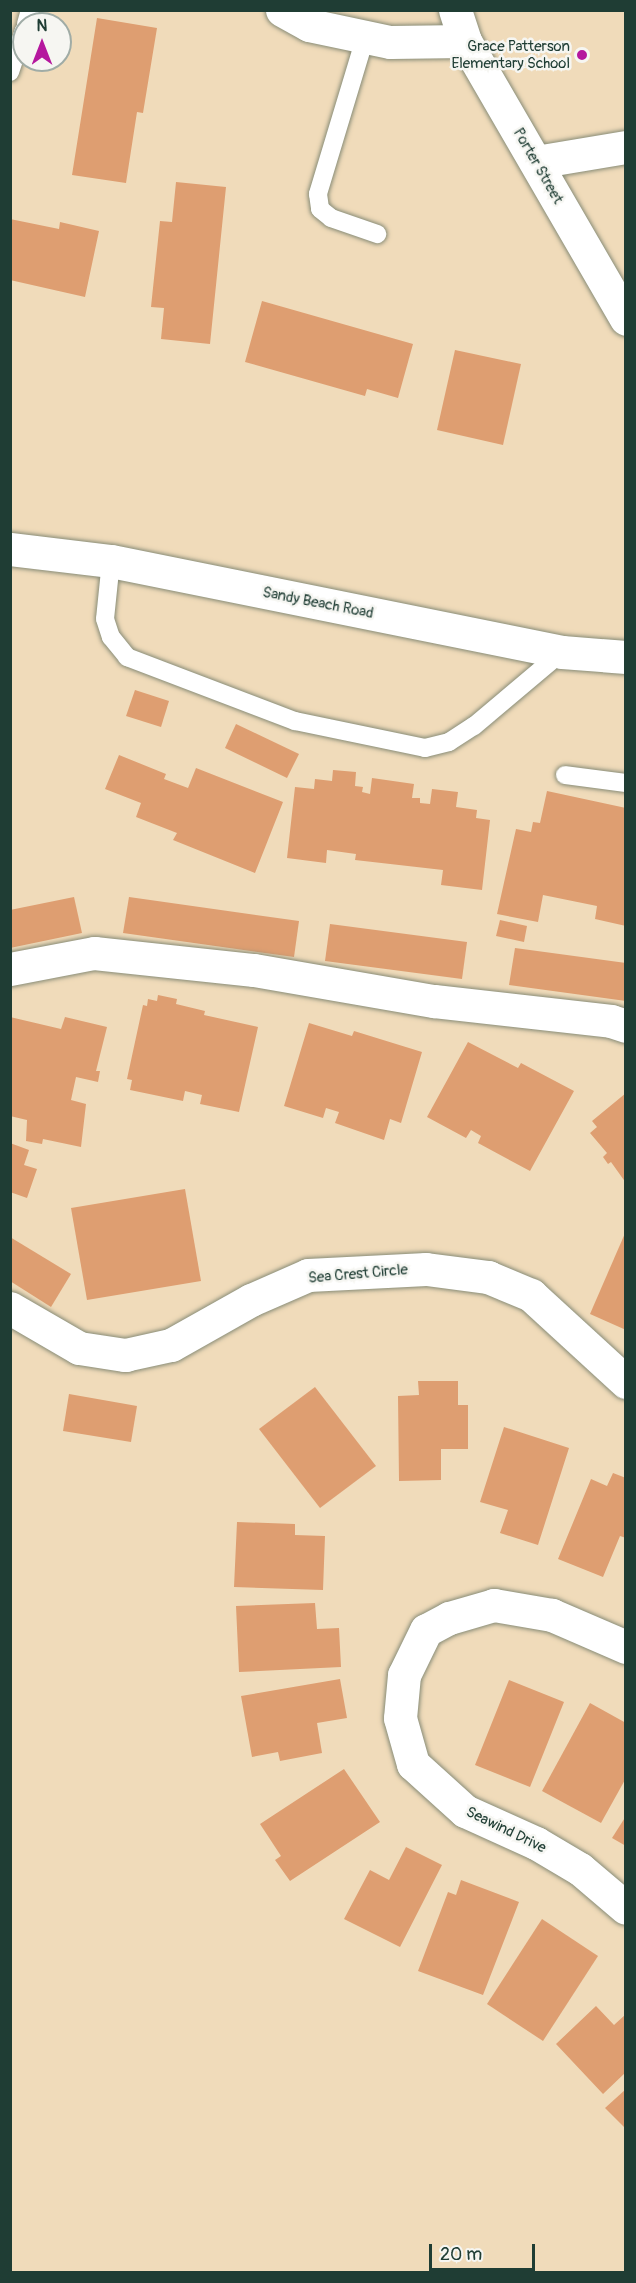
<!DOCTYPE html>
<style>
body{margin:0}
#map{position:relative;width:636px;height:2283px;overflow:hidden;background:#f0dbba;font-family:Pangolin,sans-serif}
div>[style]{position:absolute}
.building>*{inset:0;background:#de9e71}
.roads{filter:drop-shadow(0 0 2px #888c77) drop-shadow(0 0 2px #888c77)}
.service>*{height:18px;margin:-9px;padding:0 9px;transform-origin:9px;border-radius:9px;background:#fff}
.minor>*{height:33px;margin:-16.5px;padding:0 16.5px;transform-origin:16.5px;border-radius:16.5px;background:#fff}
.tertiary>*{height:33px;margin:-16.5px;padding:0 16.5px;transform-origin:16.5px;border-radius:16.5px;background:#fff}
.dots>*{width:16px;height:16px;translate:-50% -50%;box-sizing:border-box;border:3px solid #f6f6f2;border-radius:50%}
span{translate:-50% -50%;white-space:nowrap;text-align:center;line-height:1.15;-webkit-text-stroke:5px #f6f6f2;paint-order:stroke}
.poi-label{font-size:15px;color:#1f3d34}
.right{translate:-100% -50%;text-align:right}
.street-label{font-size:15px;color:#1f3d34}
.frame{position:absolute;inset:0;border:12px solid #1f3d34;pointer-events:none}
.north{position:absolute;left:12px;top:12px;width:60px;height:60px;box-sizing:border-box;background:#f6f6f2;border:2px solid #a0aca6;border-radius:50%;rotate:0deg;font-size:16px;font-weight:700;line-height:24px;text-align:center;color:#1f3d34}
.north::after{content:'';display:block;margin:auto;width:21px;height:27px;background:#b5179e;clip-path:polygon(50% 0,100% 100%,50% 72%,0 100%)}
.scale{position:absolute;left:429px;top:2244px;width:106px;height:27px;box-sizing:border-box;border:3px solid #1f3d34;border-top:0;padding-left:8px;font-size:18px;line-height:21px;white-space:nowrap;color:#1f3d34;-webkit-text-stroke:4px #f6f6f2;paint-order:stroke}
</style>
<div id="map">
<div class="building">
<i style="clip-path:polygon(97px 18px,157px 28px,143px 113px,137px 112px,126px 183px,72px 175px)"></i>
<i style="clip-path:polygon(176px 182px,226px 187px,210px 344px,161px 339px,164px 308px,151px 307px,160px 221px,172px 222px)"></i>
<i style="clip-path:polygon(10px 219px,59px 229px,60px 222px,99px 231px,85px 297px,10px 280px)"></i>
<i style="clip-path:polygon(262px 301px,413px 344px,398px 398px,367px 389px,365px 396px,245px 362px)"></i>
<i style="clip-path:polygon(455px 350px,521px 364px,503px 445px,437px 430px)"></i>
<i style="clip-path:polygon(135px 690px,169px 701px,161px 727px,126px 716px)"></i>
<i style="clip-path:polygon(236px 724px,299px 754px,287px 778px,225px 748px)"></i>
<i style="clip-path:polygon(119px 755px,166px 774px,164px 779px,188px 788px,196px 768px,283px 802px,255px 873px,173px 840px,177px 833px,136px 817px,141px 803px,105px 789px)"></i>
<i style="clip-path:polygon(333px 770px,356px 772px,355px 786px,363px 787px,362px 792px,370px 794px,372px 778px,414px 784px,412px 798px,420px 798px,420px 803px,430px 804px,432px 789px,458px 792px,456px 807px,477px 810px,476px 818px,490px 820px,482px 890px,441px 885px,443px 870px,355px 860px,356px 854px,327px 850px,326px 863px,287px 858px,295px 787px,314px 789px,315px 779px,332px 781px)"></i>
<i style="clip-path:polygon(547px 791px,626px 808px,626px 926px,595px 919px,597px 906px,543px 895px,538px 922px,497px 914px,516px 829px,531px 832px,533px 822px,540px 823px)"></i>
<i style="clip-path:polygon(74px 897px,82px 933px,10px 948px,10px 910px)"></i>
<i style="clip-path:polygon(129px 897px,299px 921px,294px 957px,123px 933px)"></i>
<i style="clip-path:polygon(500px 920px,527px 926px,524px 942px,496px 936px)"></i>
<i style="clip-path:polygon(330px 924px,467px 942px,462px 979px,325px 961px)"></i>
<i style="clip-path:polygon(515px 948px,626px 963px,626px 1001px,509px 985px)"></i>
<i style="clip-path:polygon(158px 995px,177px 999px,176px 1004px,205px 1011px,204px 1015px,258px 1027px,239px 1112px,200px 1104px,202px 1095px,185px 1091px,183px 1101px,130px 1090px,132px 1080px,127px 1079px,143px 1005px,147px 1006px,148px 999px,157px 1001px)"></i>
<i style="clip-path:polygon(10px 1017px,61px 1029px,65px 1017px,107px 1027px,96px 1071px,100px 1071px,98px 1082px,76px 1077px,71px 1100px,86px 1104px,81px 1147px,43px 1139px,42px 1144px,26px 1141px,27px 1120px,10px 1116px)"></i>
<i style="clip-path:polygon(309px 1023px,352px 1036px,354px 1031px,422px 1052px,401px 1123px,390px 1119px,384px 1140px,335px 1123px,339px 1112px,326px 1108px,323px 1118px,284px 1106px)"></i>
<i style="clip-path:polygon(468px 1042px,518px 1068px,521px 1063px,574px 1091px,530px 1171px,478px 1143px,481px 1136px,471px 1130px,466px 1138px,427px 1117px)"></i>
<i style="clip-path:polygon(626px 1093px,626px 1183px,611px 1162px,608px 1164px,603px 1157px,607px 1153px,590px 1133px,597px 1127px,592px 1121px)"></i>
<i style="clip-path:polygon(10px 1143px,29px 1150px,24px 1165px,37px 1169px,27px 1198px,10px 1192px)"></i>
<i style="clip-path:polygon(185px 1189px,201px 1281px,87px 1300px,71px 1208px)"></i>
<i style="clip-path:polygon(626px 1231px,626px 1330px,590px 1314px)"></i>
<i style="clip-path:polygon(10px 1237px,71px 1274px,51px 1307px,10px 1281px)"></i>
<i style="clip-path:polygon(418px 1381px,458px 1381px,458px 1405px,468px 1405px,468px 1449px,441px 1449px,441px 1480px,399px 1481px,398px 1396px,419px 1395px)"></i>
<i style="clip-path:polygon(315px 1387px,376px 1466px,320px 1508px,259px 1429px)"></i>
<i style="clip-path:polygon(69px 1394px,137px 1406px,131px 1442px,63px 1431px)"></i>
<i style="clip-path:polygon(504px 1427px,569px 1448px,538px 1545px,500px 1533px,508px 1510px,480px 1502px)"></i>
<i style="clip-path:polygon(613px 1473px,626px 1478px,626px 1538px,620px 1536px,603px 1577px,558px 1559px,591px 1479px,607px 1486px)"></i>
<i style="clip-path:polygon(237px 1522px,295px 1524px,295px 1535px,325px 1536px,323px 1590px,234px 1587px)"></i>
<i style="clip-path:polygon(315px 1603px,317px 1629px,339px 1628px,341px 1667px,239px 1672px,236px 1606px)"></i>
<i style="clip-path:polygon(340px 1679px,347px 1718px,317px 1723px,322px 1753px,280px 1761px,278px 1752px,252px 1757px,241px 1696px)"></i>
<i style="clip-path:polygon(509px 1680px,564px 1702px,530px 1787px,475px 1765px)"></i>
<i style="clip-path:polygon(590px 1703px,626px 1723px,626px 1778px,601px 1823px,542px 1791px)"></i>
<i style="clip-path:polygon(344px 1769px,380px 1822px,290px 1881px,275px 1860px,281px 1856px,260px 1824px)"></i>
<i style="clip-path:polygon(626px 1816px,626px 1846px,612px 1838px)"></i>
<i style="clip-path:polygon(406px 1847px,442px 1865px,400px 1947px,344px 1919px,370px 1870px,389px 1880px)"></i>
<i style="clip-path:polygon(461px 1880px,519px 1902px,483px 1995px,418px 1971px,448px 1892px,456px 1895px)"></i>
<i style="clip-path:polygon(542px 1919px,598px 1956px,543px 2041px,487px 2004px)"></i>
<i style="clip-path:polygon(596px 2006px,614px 2025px,626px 2014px,626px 2072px,603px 2094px,556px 2044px)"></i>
<i style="clip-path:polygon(626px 2089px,626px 2129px,605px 2108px)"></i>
</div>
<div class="roads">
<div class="service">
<i style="left:26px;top:24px;width:15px;rotate:-74deg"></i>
<i style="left:365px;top:38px;width:163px;rotate:106.8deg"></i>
<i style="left:318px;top:194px;width:15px;rotate:82deg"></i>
<i style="left:320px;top:209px;width:14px;rotate:39deg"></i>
<i style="left:331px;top:218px;width:49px;rotate:19.2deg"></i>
<i style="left:10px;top:72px;width:44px;rotate:-71.6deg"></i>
<i style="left:111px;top:561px;width:58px;rotate:95.9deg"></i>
<i style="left:105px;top:619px;width:19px;rotate:72deg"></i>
<i style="left:111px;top:637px;width:26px;rotate:51deg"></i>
<i style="left:127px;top:657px;width:180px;rotate:20.9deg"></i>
<i style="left:295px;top:721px;width:133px;rotate:11.7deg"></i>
<i style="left:425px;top:748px;width:25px;rotate:-14deg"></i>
<i style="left:449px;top:742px;width:30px;rotate:-33deg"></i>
<i style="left:474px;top:726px;width:115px;rotate:-40.1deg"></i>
<i style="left:565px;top:775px;width:62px;rotate:7.5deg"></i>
</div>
<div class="minor">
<i style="left:282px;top:10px;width:31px;rotate:29deg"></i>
<i style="left:309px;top:25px;width:83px;rotate:11.9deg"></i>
<i style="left:390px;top:42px;width:75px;rotate:-0.8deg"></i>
<i style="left:536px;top:162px;width:91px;rotate:-9.5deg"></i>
<i style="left:10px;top:549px;width:102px;rotate:6.8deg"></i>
<i style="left:111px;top:561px;width:460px;rotate:11.4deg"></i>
<i style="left:562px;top:652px;width:64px;rotate:4.5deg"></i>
<i style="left:10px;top:969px;width:86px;rotate:-10.8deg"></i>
<i style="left:94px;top:953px;width:161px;rotate:6.1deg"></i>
<i style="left:254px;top:970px;width:183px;rotate:9.8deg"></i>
<i style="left:434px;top:1001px;width:178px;rotate:6.4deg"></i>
<i style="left:611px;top:1021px;width:16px;rotate:18deg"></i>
<i style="left:10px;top:1308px;width:80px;rotate:30.1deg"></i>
<i style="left:79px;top:1348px;width:47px;rotate:8.7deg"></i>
<i style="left:125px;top:1355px;width:47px;rotate:-12.3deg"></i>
<i style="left:171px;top:1345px;width:92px;rotate:-29.4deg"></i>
<i style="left:251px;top:1300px;width:62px;rotate:-23.7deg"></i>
<i style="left:308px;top:1275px;width:118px;rotate:-2.9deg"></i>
<i style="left:426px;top:1269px;width:63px;rotate:7.4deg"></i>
<i style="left:488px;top:1277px;width:47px;rotate:22.7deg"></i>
<i style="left:531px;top:1295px;width:129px;rotate:42.5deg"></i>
<i style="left:626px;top:1647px;width:81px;rotate:-156.6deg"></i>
<i style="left:552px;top:1615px;width:59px;rotate:-170.2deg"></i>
<i style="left:494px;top:1605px;width:47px;rotate:163.9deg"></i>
<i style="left:449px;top:1618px;width:26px;rotate:152deg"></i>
<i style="left:426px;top:1630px;width:50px;rotate:116.1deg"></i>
<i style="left:404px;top:1675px;width:43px;rotate:95.3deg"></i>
<i style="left:400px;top:1718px;width:48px;rotate:74.2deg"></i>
<i style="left:413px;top:1764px;width:70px;rotate:42.1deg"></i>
<i style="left:465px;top:1811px;width:78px;rotate:24.3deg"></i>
<i style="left:536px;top:1843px;width:51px;rotate:30.6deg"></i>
<i style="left:580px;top:1869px;width:60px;rotate:40.3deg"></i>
</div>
<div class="tertiary">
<i style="left:455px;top:10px;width:33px;rotate:72deg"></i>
<i style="left:465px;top:41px;width:321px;rotate:59.9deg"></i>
</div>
</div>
<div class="dots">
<i style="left:582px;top:55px;background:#b5179e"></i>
</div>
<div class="poi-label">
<span class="right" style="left:570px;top:55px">Grace Patterson<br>Elementary School</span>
</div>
<div class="street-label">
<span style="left:538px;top:166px;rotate:60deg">Porter Street</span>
<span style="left:318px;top:603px;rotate:11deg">Sandy Beach Road</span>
<span style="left:358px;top:1274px;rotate:-5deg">Sea Crest Circle</span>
<span style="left:506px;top:1830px;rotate:26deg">Seawind Drive</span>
</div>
<div class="frame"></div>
<div class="north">N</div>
<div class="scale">20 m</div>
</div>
